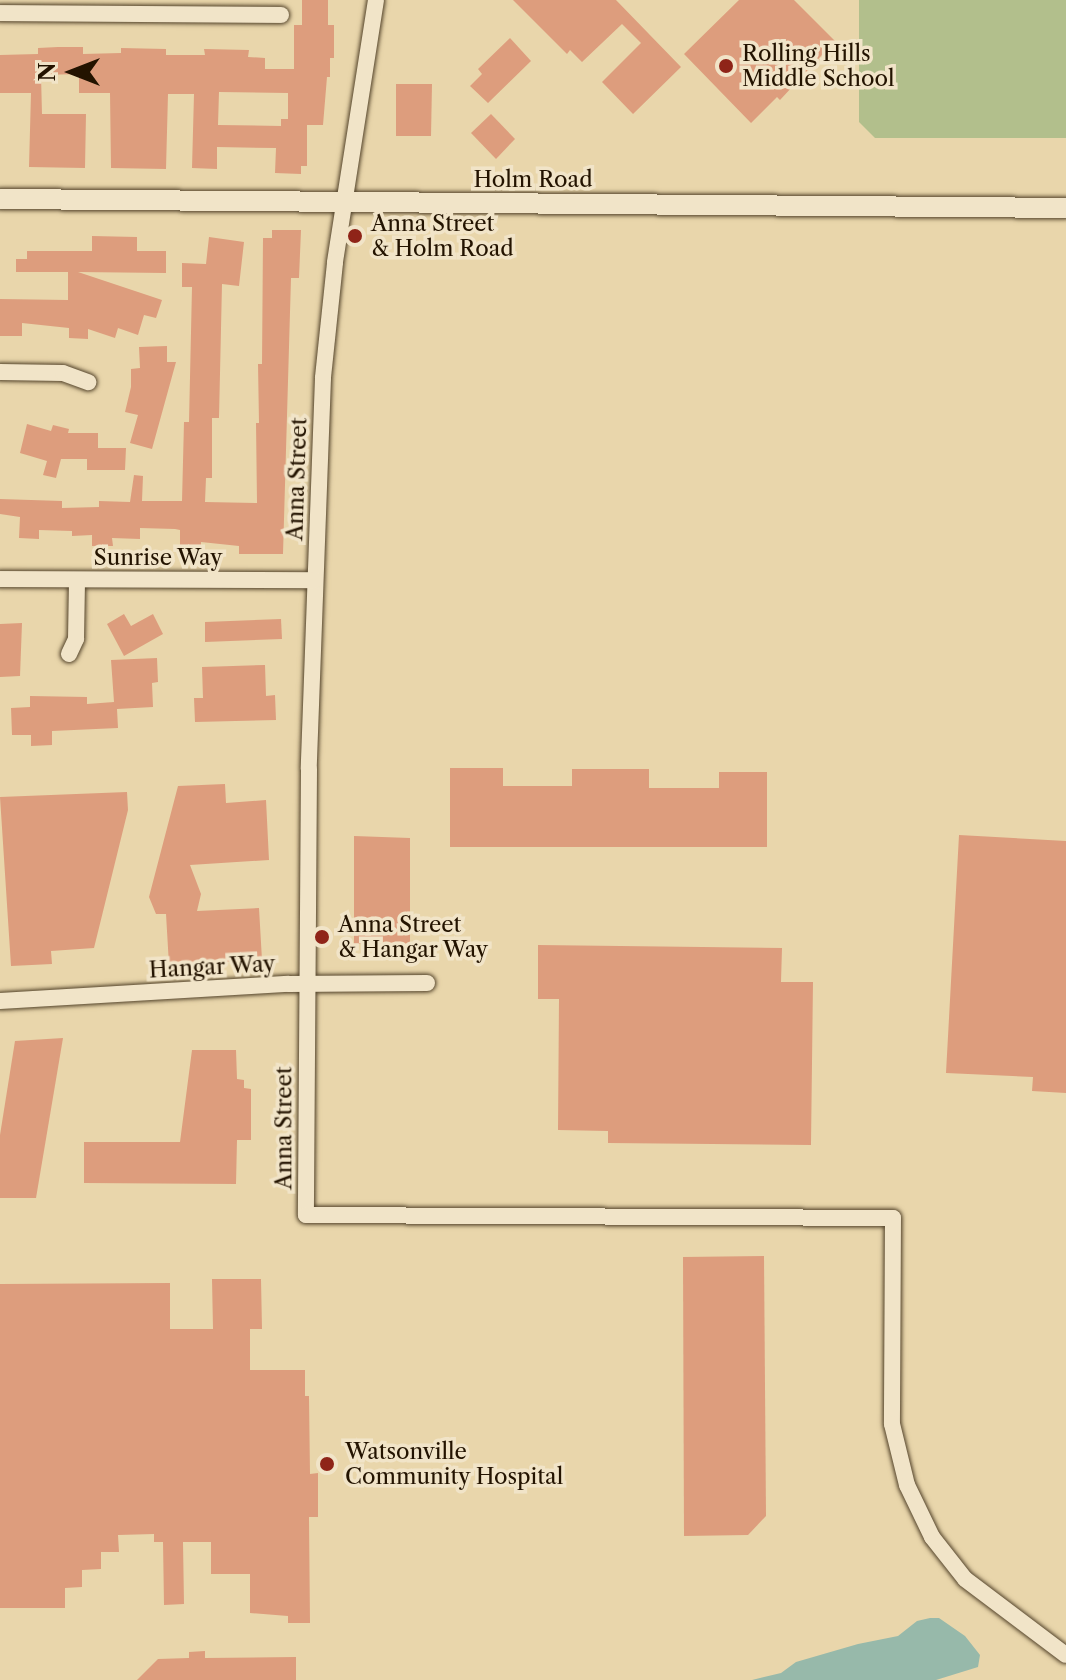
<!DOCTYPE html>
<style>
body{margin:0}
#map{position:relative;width:1066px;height:1680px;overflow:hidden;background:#e9d6ab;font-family:"Libre Caslon Text",serif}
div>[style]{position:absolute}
.green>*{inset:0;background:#b2bf8c}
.water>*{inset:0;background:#97b9aa}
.building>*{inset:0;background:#dd9d7d}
.roads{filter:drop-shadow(0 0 2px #54442b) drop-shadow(0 0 2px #54442b)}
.minor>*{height:16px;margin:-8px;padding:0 8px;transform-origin:8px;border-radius:8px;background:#f1e4c8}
.tertiary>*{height:20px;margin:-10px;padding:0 10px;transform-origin:10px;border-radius:10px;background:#f1e4c8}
.dots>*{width:22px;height:22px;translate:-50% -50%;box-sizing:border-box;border:4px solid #f1e4c8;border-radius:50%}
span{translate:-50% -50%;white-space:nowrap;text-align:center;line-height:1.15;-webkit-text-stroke:7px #f1e4c8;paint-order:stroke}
.poi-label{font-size:22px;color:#231300}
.left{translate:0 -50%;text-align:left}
.street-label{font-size:22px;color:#231300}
.north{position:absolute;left:32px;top:32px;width:80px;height:80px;-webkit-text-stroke:6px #f1e4c8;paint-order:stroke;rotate:270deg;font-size:22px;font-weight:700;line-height:32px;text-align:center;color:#231300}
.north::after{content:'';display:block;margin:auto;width:28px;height:36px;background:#231300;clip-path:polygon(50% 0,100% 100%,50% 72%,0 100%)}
</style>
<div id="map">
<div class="green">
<i style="clip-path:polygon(859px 0,1066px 0,1066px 138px,875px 138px,859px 122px)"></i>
</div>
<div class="water">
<i style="clip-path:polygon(930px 1618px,939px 1618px,965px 1636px,980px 1655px,978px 1667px,936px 1680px,752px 1680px,781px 1673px,796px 1662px,858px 1644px,898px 1636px,917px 1621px)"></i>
</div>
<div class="building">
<i style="clip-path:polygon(evenodd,302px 0,328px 0,328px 25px,334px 25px,334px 58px,330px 58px,330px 77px,327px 77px,323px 125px,307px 125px,307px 166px,301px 166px,301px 174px,275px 173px,276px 148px,217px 147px,217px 169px,192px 168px,194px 94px,168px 94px,166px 169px,111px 168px,110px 93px,79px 93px,79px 74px,41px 75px,42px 114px,86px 114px,85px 168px,29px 167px,31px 93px,0 93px,0 55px,38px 54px,38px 48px,58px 47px,83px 47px,83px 54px,121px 53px,121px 48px,166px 49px,166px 55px,205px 55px,204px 49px,249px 50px,248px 57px,265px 58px,265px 69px,294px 69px,294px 25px,302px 25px,302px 0,219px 92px,288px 93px,288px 119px,281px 119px,281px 126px,218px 125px,219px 92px)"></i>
<i style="clip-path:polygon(513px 0,616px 0,681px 67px,633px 114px,602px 82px,641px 43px,622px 24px,582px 62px,570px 50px,567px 54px)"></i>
<i style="clip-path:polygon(739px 0,794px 0,835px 41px,780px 100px,777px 97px,751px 123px,684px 54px)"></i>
<i style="clip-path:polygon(510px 38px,531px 61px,488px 103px,470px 86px,482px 74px,478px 69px)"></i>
<i style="clip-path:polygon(396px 84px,432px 84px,431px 136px,396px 136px)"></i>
<i style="clip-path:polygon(491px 114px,515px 139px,496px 159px,471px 133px)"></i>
<i style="clip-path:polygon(272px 230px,301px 230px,299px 278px,291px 278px,283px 554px,239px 554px,239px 546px,201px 542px,201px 546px,180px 546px,180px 530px,175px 529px,140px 528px,140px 539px,112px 538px,113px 546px,92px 546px,92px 535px,72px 536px,72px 531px,39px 530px,39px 539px,19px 538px,20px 517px,0 514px,0 499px,62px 501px,62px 508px,99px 507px,99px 501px,130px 502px,134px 475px,143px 476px,142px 501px,182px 501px,184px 422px,189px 422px,192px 287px,182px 287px,182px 263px,206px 264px,209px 237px,244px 242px,239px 286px,222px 284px,219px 418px,212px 418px,212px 478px,206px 478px,205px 502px,257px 503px,256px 423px,259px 423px,258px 364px,262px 364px,263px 238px,272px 238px)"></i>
<i style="clip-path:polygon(92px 236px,137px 237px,137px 251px,166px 251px,166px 273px,78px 272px,162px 300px,156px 318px,144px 315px,138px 335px,118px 328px,115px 338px,88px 329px,88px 339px,69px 338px,69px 328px,22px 323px,22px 336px,0 336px,0 299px,68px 300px,68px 272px,16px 272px,16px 259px,27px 259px,27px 251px,92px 251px)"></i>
<i style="clip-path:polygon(167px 346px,167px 362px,176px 362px,152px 449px,130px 443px,138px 415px,125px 412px,131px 387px,131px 369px,140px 368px,139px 347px)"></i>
<i style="clip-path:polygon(27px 424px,51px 431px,53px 425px,69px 429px,68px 433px,98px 433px,98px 448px,126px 448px,125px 470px,87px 470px,87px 459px,61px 459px,56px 478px,43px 475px,47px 461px,20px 453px)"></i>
<i style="clip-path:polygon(124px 614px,131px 626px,153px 614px,163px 634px,124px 656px,107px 624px)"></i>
<i style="clip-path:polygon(281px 619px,282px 639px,205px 642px,205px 622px)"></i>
<i style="clip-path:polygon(22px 623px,20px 676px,0 677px,0 624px)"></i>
<i style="clip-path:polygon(157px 658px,158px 682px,152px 683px,153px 707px,117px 709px,118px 728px,52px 731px,52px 745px,31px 746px,31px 735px,12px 735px,11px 708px,30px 707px,30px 696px,87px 697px,87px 704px,114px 702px,111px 660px)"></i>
<i style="clip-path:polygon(265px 665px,266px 696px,275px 695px,276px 720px,195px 722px,194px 698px,203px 698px,202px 667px)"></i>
<i style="clip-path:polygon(450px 768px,503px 768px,503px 786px,572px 786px,572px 769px,649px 769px,649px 788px,719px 788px,719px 772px,767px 772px,767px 847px,450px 847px)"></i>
<i style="clip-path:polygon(225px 784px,226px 803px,266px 800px,269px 860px,190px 865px,201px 894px,197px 911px,259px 908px,262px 960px,169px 965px,166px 914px,156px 914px,149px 897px,178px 786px)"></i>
<i style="clip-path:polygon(127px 792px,128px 810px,94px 948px,51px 951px,52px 964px,11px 966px,0 797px)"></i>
<i style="clip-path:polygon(959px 835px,1066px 841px,1066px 1093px,1032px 1091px,1033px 1077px,946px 1073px)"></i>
<i style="clip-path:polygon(354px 836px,410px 838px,410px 944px,354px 944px)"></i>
<i style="clip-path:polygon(538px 945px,782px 948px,781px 982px,813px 982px,811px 1145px,608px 1143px,608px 1131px,558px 1130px,559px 999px,538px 999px)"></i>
<i style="clip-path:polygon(63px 1038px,36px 1198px,0 1198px,0 1135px,15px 1041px)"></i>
<i style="clip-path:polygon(192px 1050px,236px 1050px,237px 1079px,244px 1080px,244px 1088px,251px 1089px,251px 1140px,237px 1140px,236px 1184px,84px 1183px,84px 1142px,180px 1142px)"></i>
<i style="clip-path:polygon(764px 1256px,766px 1516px,748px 1535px,684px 1536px,683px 1257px)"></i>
<i style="clip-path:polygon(212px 1279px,261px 1279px,262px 1329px,250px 1329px,250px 1370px,305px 1370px,305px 1396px,309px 1396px,310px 1474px,318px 1473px,318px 1517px,309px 1517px,310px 1623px,288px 1623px,288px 1616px,250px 1613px,250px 1574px,211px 1574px,211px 1542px,183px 1542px,184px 1604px,164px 1605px,163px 1542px,154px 1542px,154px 1534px,118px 1535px,119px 1552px,101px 1552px,101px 1569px,82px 1570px,82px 1587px,65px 1588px,65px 1608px,0 1608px,0 1284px,170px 1283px,170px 1329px,213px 1329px)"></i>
<i style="clip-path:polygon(205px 1651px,205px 1658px,296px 1657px,296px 1680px,137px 1680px,158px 1659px,189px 1658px,189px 1652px)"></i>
</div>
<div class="roads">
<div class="minor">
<i style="left:376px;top:0;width:266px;rotate:98.9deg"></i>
<i style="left:335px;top:263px;width:116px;rotate:96deg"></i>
<i style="left:323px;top:378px;width:391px;rotate:92.1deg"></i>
<i style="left:309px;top:769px;width:446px;rotate:90.4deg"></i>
<i style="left:306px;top:1215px;width:587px;rotate:0.29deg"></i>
<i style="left:893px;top:1218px;width:206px;rotate:90.3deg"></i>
<i style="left:892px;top:1424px;width:63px;rotate:76.2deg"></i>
<i style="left:907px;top:1485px;width:58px;rotate:64.3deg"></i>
<i style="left:932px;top:1537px;width:53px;rotate:51.8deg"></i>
<i style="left:965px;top:1579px;width:126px;rotate:37deg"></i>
<i style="left:0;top:13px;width:281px;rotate:0.4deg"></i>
<i style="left:0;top:372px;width:63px;rotate:0.9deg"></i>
<i style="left:63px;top:373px;width:27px;rotate:20deg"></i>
<i style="left:0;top:579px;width:315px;rotate:0.2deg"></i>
<i style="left:69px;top:654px;width:17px;rotate:-65deg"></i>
<i style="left:76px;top:639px;width:59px;rotate:-89deg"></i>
<i style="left:0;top:1001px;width:289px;rotate:-3.4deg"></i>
<i style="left:288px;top:984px;width:139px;rotate:-0.4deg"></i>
</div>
<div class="tertiary">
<i style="left:0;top:199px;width:1066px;rotate:0.48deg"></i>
</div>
</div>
<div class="dots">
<i style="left:726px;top:66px;background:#8f2418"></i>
<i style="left:355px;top:236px;background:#8f2418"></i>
<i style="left:322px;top:937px;background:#8f2418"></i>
<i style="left:327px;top:1464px;background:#8f2418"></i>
</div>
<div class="poi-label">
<span class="left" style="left:742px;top:66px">Rolling Hills<br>Middle School</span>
<span class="left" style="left:371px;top:236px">Anna Street<br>&amp; Holm Road</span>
<span class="left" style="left:338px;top:937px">Anna Street<br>&amp; Hangar Way</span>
<span class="left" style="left:345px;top:1464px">Watsonville<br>Community Hospital</span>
</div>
<div class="street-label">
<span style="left:533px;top:180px">Holm Road</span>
<span style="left:297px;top:479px;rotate:-88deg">Anna Street</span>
<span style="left:158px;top:558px">Sunrise Way</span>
<span style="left:212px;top:967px;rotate:-3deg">Hangar Way</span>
<span style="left:284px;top:1128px;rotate:-90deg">Anna Street</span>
</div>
<div class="north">N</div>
</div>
